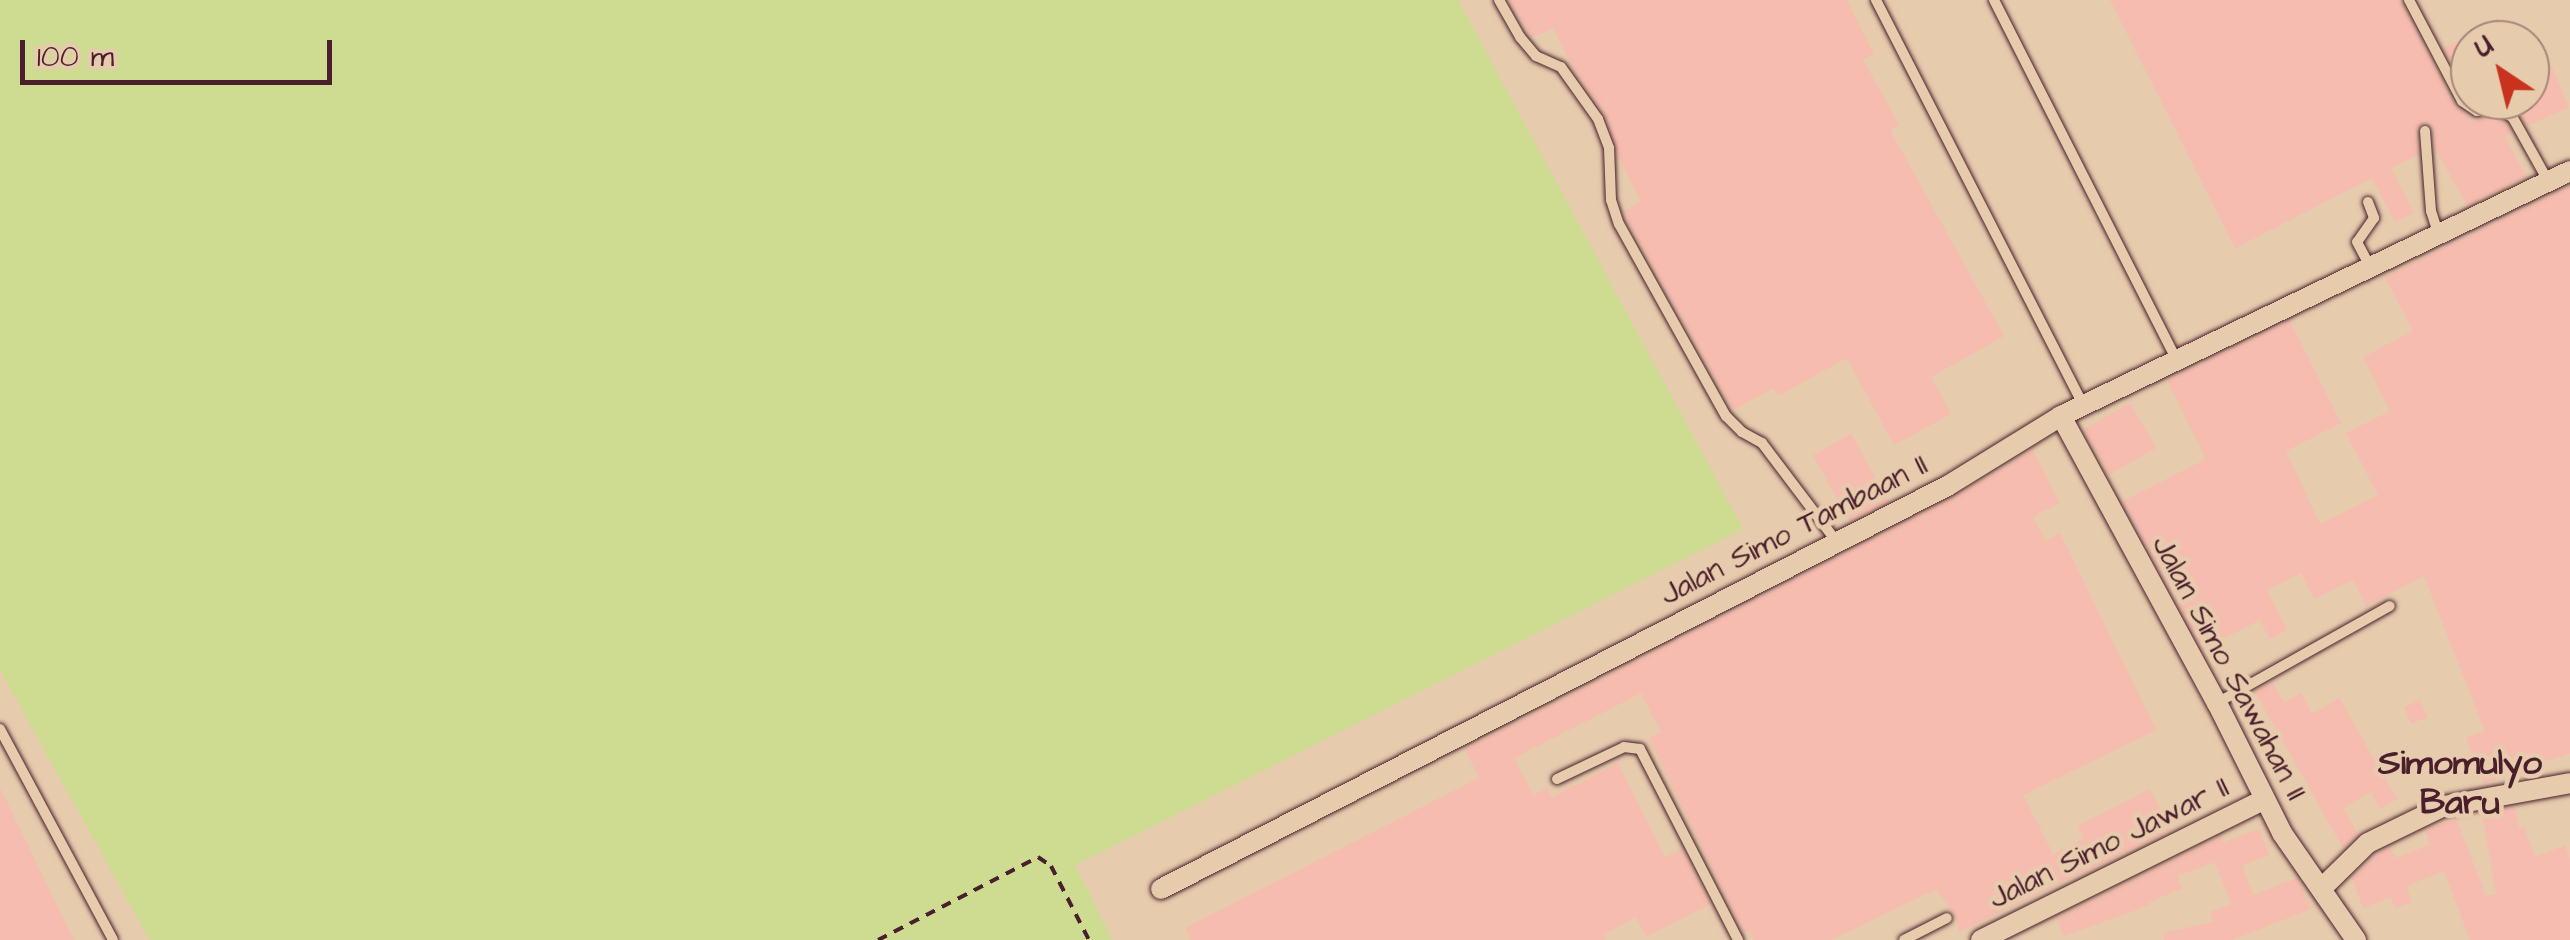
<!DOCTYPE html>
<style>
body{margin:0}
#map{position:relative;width:2570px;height:940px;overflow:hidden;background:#e6cbad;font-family:"Architects Daughter",sans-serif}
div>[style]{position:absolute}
.green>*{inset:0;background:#cddc90}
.building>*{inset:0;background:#f6bcaf}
.path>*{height:4px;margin-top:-2px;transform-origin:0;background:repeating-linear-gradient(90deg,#4a1f2b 0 10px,transparent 0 18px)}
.roads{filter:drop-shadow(0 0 2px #4a1f2b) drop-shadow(0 0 2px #4a1f2b)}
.service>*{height:10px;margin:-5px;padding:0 5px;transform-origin:5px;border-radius:5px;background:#e6cbad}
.minor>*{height:20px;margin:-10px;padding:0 10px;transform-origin:10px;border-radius:10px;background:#e6cbad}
span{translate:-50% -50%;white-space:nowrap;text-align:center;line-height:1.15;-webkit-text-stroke:9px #e6cbad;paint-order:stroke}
.street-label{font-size:30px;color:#4a1f2b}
.quarter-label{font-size:35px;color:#4a1f2b;font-weight:700}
.north{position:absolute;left:2450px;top:20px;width:100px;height:100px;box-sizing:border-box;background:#e6cbad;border:2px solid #a88679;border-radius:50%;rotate:325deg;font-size:28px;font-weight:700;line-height:40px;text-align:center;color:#4a1f2b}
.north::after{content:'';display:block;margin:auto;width:35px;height:45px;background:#c8321e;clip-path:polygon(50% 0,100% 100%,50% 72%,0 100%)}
.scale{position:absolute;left:20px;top:40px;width:312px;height:45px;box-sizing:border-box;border:5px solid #4a1f2b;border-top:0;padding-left:12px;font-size:30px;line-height:35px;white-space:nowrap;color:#4a1f2b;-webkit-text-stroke:8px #e6cbad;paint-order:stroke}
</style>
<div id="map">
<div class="green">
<i style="clip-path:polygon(0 0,1458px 0,1743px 529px,1075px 865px,1112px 940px,150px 940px,0 670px)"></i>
</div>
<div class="building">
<i style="clip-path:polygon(1509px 0,1847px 0,1874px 54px,1863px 60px,1899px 125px,1890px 130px,2004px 336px,1931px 377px,1951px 414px,1894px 445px,1847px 358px,1778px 396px,1773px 388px,1733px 410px,1627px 220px,1624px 211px,1641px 202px,1618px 156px,1605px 114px,1576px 73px,1553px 28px,1532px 38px)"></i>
<i style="clip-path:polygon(2110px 0,2400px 0,2455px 106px,2470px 117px,2470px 122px,2493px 116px,2506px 124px,2511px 133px,2505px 136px,2526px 177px,2467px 205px,2435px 148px,2433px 127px,2423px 122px,2416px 131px,2418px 155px,2391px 168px,2414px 213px,2395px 222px,2372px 178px,2235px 248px)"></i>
<i style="clip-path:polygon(2470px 35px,2470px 96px,2444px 48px)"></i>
<i style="clip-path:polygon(2552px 67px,2569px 107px,2527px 126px,2520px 113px,2507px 104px,2530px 100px,2530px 77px)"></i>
<i style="clip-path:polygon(2570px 186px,2570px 753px,2483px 784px,2466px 738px,2485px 731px,2424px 576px,2366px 606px,2353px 580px,2314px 599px,2301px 573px,2267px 590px,2287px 630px,2270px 639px,2260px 620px,2203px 649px,2123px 501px,2206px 459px,2167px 380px,2290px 321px,2341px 423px,2286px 451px,2320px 524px,2378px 495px,2346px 433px,2390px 411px,2363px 357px,2413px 331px,2385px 277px)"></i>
<i style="clip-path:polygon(2130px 403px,2156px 448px,2109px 475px,2084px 429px)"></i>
<i style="clip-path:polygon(1851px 434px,1888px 501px,1849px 521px,1813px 455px)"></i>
<i style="clip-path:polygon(2033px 450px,2059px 503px,2033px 517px,2046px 541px,2060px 533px,2156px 730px,2023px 795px,2053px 854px,2084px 838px,2078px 826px,2150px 789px,2171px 830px,1959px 932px,1955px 915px,1936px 889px,1831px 940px,1753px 940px,1749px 931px,1744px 933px,1649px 738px,1661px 732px,1641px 693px,1514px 758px,1533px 795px,1547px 788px,1552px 797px,1618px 763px,1665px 857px,1682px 849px,1710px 904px,1646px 937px,1636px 917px,1603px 935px,1606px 940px,1191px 940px,1185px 928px,1479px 778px,1465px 749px,1955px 497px)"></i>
<i style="clip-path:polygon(2272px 682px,2284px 703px,2301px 693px,2312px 714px,2339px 698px,2397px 799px,2380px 809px,2371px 792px,2343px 808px,2358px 834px,2343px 848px,2255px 692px)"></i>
<i style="clip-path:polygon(2420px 700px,2427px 717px,2411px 724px,2404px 707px)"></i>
<i style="clip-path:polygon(0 788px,74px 940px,0 940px)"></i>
<i style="clip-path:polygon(2515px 807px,2519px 828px,2524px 827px,2535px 857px,2565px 845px,2570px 859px,2570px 940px,2470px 940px,2444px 871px,2406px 886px,2412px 902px,2395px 908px,2391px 897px,2363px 908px,2352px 878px,2376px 854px,2391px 847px,2395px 858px,2430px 845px,2425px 831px,2456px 818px,2486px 896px,2496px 894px,2482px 813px)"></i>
<i style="clip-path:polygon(2259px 829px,2269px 855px,2242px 866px,2253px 895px,2297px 878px,2311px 909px,2232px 940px,2164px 940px,2163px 933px,2213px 922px,2210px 912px,2231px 904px,2215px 862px,2177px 876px,2182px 888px,2149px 902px,2150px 905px,2064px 936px,2057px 918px,2221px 836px,2224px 842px)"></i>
</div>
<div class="path">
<i style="left:878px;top:940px;width:180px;rotate:-27.4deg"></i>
<i style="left:1038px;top:857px;width:16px;rotate:35deg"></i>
<i style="left:1051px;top:866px;width:83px;rotate:62.8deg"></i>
</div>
<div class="roads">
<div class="service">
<i style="left:1499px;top:0;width:43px;rotate:60.4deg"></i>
<i style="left:1520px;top:37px;width:25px;rotate:50deg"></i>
<i style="left:1536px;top:56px;width:27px;rotate:24deg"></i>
<i style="left:1561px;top:67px;width:64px;rotate:54.6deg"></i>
<i style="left:1598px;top:119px;width:31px;rotate:69deg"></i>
<i style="left:1609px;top:148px;width:52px;rotate:87.8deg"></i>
<i style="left:1611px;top:200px;width:25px;rotate:72deg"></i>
<i style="left:1619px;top:224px;width:220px;rotate:60.9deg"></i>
<i style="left:1726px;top:416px;width:23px;rotate:45deg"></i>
<i style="left:1742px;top:432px;width:23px;rotate:29deg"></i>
<i style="left:1762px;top:443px;width:124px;rotate:52.9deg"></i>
<i style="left:1876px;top:0;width:455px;rotate:62.9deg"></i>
<i style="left:1994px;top:0;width:404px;rotate:63.1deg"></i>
<i style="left:2409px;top:0;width:114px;rotate:62.3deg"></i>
<i style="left:2462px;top:101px;width:18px;rotate:34deg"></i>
<i style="left:2477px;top:111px;width:18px;rotate:-13deg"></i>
<i style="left:2495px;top:107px;width:21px;rotate:31deg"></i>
<i style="left:2513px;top:118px;width:72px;rotate:60.9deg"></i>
<i style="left:2425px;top:131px;width:80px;rotate:85.7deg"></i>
<i style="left:2431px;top:211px;width:23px;rotate:72deg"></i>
<i style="left:2368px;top:202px;width:17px;rotate:69deg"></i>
<i style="left:2374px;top:218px;width:29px;rotate:125deg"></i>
<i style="left:2357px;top:242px;width:27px;rotate:62deg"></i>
<i style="left:2217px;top:703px;width:198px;rotate:-29.3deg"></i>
<i style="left:0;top:729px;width:239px;rotate:61.8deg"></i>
<i style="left:1557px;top:779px;width:74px;rotate:-25.5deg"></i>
<i style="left:1624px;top:747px;width:16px;rotate:7deg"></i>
<i style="left:1640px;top:749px;width:215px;rotate:62.8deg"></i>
<i style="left:1904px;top:940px;width:48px;rotate:-27.1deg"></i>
</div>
<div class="minor">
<i style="left:2061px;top:416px;width:327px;rotate:61.5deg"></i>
<i style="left:2217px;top:703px;width:145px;rotate:63.4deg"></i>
<i style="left:2282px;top:833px;width:130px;rotate:55.3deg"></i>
<i style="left:2322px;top:888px;width:64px;rotate:-44.4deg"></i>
<i style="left:2368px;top:843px;width:85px;rotate:-26deg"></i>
<i style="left:2444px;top:806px;width:128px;rotate:-10.3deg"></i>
<i style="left:1161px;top:889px;width:886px;rotate:-27.14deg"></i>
<i style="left:1949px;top:485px;width:132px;rotate:-31.6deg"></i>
<i style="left:2061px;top:416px;width:565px;rotate:-25.7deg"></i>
<i style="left:1981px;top:940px;width:315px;rotate:-26.4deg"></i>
</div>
</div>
<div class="street-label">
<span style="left:1794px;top:530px;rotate:-27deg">Jalan Simo Tambaan II</span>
<span style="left:2229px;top:668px;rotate:62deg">Jalan Simo Sawahan II</span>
<span style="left:2109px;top:843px;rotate:-26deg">Jalan Simo Jawar II</span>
</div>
<div class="quarter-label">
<span style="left:2460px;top:783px">Simomulyo<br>Baru</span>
</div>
<div class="north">U</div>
<div class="scale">100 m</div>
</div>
